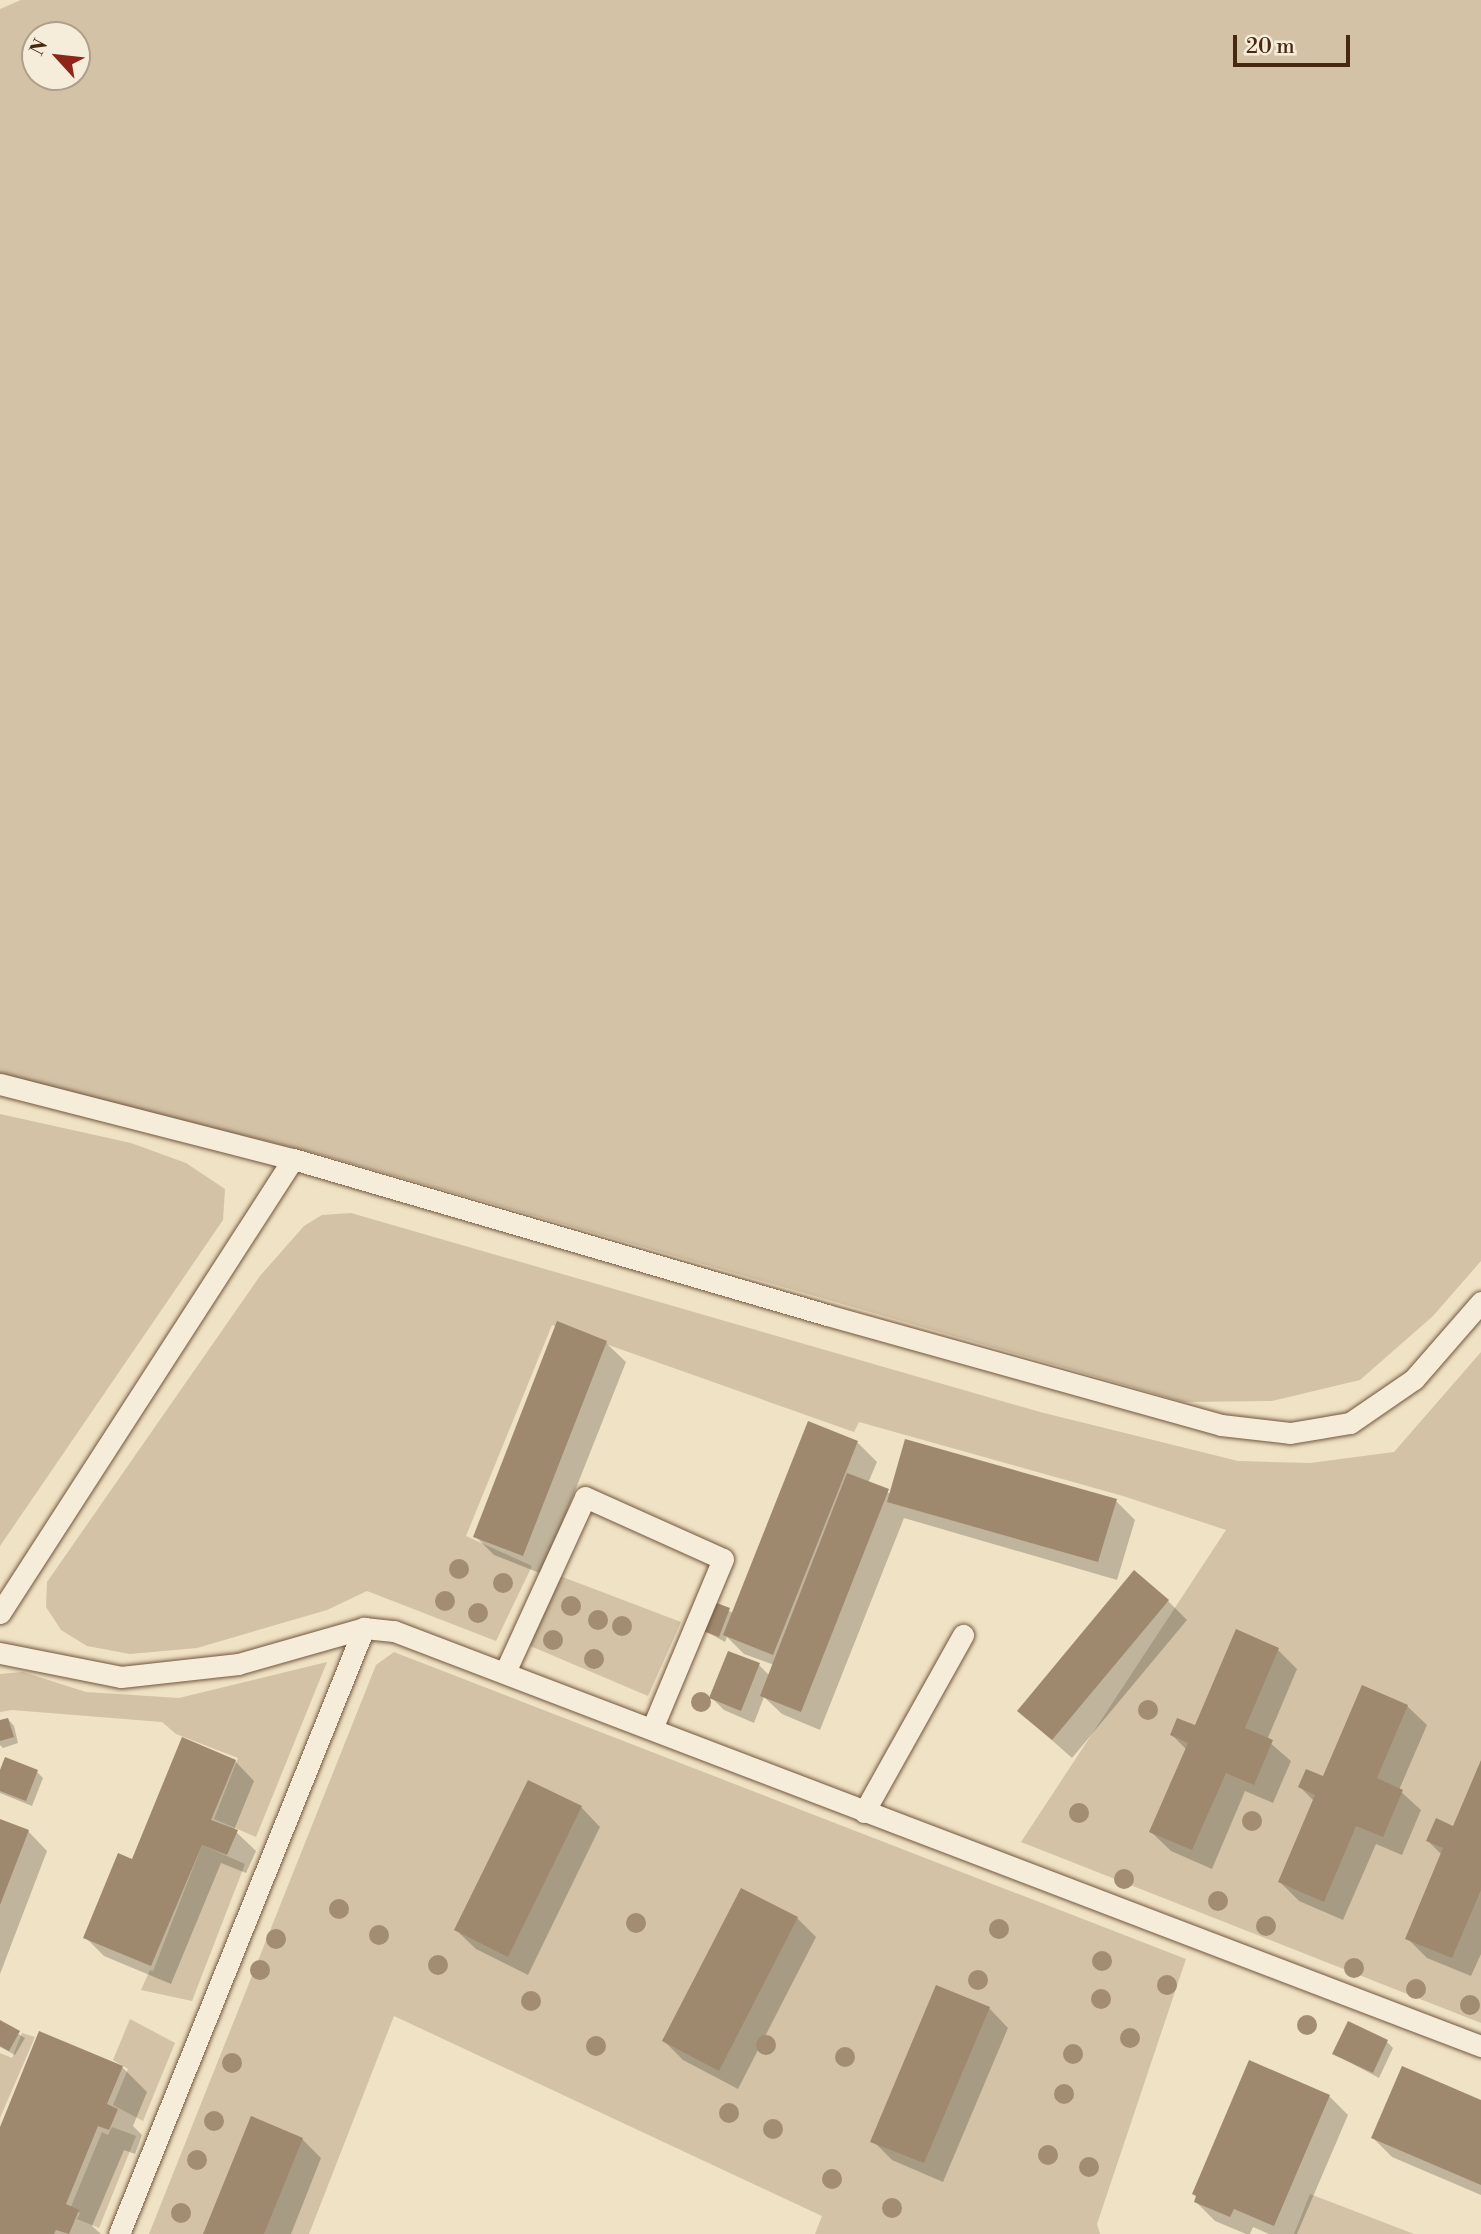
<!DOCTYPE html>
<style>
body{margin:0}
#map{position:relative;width:1481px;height:2234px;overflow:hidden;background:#f0e2c4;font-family:"Libre Bodoni",serif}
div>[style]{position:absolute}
.green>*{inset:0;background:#d3c2a6}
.shadow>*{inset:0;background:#0003}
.building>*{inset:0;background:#9f896e}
.roads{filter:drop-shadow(0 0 2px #71563e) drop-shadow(0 0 2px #71563e)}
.service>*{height:21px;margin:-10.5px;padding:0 10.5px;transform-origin:10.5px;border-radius:10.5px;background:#f5ecd9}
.trees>*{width:20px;height:20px;margin:-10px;border-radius:50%;background:#a28d72}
span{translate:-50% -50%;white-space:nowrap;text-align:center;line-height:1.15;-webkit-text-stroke:5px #f5ecd9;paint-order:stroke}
.north{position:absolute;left:21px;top:21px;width:70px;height:70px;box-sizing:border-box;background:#f5ecd9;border:2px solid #af9e89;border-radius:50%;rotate:297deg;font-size:19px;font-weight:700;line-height:28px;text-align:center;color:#472811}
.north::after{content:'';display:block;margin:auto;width:24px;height:32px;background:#8f2418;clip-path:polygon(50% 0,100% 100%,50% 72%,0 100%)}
.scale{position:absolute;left:1233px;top:35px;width:117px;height:32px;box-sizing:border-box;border:4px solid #472811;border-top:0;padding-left:9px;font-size:21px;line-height:24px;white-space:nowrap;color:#472811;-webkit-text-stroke:5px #f5ecd9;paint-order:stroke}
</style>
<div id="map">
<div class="green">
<i style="clip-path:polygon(evenodd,21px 0,1481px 0,1481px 1261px,1433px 1316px,1360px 1380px,1272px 1401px,1184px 1402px,322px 1155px,0 1076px,0 9px,21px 0,35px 35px,77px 35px,77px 77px,35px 77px,35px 35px)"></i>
<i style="clip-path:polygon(0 1114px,131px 1143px,186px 1163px,225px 1189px,223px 1220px,0 1546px)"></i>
<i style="clip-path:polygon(351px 1213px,1040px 1412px,1238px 1461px,1310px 1463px,1394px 1452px,1481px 1352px,1481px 2023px,1021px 1842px,1226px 1530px,1123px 1496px,859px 1422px,854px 1432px,552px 1325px,466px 1536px,532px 1566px,496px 1641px,367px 1591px,327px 1610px,197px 1648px,130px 1654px,87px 1646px,61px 1630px,46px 1607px,47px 1582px,260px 1276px,304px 1226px,322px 1215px)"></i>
<i style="clip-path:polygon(560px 1576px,681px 1622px,648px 1696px,528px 1645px)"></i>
<i style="clip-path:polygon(394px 1652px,1186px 1959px,1097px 2224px,1100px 2234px,815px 2234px,822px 2216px,394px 2016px,309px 2234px,149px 2234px,376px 1665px)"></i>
<i style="clip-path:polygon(327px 1662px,256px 1837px,214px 1819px,238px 1758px,176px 1734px,162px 1722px,12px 1710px,0 1712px,0 1674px,23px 1672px,86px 1692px,179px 1698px)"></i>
<i style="clip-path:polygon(202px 1845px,245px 1864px,192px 2001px,141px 1990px,150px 1970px,153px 1971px)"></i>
<i style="clip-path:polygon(130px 2019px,175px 2043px,143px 2121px,113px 2105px,128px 2069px,113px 2060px)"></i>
<i style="clip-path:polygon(22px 2033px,35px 2037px,0 2118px,0 2053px,12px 2058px)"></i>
<i style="clip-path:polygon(112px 2127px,136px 2136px,99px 2228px,77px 2219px,80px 2213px,70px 2209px,102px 2132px,108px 2135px)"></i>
<i style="clip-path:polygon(1310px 2194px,1414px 2234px,1294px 2234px)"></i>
</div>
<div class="shadow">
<i style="clip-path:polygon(558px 1324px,606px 1343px,626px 1362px,542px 1574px,494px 1555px,475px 1536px)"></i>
<i style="clip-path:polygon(809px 1424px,858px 1443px,877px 1462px,868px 1483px,891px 1494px,1116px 1501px,1135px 1520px,1117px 1580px,904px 1518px,820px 1730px,782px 1714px,764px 1697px,754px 1723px,724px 1710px,711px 1697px,759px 1665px,770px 1676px,774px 1665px,744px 1654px,727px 1637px,725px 1642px,705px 1631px,715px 1604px,733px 1613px)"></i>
<i style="clip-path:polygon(1168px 1601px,1187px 1620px,1072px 1758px,1019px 1711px)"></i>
<i style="clip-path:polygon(1278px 1650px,1297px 1669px,1267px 1740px,1291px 1761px,1273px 1803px,1245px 1791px,1212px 1869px,1171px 1851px,1151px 1832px,1187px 1750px,1172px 1735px,1196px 1728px)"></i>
<i style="clip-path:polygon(1407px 1706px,1427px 1725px,1399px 1790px,1421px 1810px,1402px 1855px,1376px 1844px,1343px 1920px,1299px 1901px,1280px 1882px,1314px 1801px,1300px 1787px,1324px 1778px)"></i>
<i style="clip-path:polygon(8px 1719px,14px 1726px,18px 1743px,3px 1748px,0 1745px,0 1722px)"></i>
<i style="clip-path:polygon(6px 1759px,37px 1772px,43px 1778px,32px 1806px,0 1793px,0 1774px)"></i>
<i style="clip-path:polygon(235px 1761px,254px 1781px,234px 1830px,256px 1851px,246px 1873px,221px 1863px,171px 1984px,104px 1956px,85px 1937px,133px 1861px)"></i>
<i style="clip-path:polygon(1481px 1765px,1481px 1954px,1471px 1976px,1427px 1958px,1407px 1938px,1442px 1855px,1428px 1841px,1454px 1828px)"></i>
<i style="clip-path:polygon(581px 1807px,600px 1827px,528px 1975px,476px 1949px,456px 1930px)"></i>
<i style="clip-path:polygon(0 1820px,28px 1831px,47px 1851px,0 1974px)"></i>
<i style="clip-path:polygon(797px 1918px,816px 1937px,738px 2089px,683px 2060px,664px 2041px)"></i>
<i style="clip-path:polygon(989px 2008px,1008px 2028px,943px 2182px,892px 2160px,873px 2141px)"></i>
<i style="clip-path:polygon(0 2023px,25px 2038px,15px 2055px,0 2047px)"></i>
<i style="clip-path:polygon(1387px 2042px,1393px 2048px,1379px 2078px,1334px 2054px)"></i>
<i style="clip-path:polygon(122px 2067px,147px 2092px,133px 2126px,142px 2135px,135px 2154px,124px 2150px,92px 2226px,101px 2234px,0 2234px,0 2131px)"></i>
<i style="clip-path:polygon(1329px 2096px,1348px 2115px,1297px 2234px,1269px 2234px,1253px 2227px,1250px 2234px,1246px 2234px,1215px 2221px,1196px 2202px)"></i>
<i style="clip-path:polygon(1481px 2102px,1481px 2195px,1392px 2157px,1373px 2138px)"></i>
<i style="clip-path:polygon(302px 2139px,321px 2158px,291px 2234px,205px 2234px)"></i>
</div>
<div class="building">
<i style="clip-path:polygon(557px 1321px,607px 1341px,523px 1556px,473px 1537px)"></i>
<i style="clip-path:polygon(808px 1421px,858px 1441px,773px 1655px,723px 1635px)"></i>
<i style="clip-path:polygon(905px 1439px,1117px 1499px,1098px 1562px,887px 1502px)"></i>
<i style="clip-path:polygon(847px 1473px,889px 1489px,801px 1712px,760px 1696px)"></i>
<i style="clip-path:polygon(1134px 1570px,1169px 1600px,1052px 1740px,1017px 1711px)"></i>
<i style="clip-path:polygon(714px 1602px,730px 1608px,719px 1637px,703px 1631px)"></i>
<i style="clip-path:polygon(1236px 1629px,1279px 1648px,1245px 1728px,1273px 1740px,1254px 1785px,1226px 1773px,1192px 1850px,1149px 1832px,1188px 1743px,1170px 1735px,1177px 1718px,1195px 1725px)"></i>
<i style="clip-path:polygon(728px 1651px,760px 1663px,741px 1711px,709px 1698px)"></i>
<i style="clip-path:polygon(1362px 1685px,1408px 1705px,1377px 1778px,1403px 1790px,1383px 1837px,1356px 1826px,1324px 1902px,1278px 1882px,1315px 1795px,1298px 1787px,1306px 1769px,1323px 1776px)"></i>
<i style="clip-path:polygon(8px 1718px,14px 1737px,0 1741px,0 1720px)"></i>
<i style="clip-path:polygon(182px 1737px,236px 1760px,211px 1820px,238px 1830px,227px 1855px,202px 1845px,151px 1966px,83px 1938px,118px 1853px,132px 1859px)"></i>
<i style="clip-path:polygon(5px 1757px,38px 1770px,26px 1801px,0 1791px,0 1770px)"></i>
<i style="clip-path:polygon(1481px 1760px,1481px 1890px,1452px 1958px,1405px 1939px,1443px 1848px,1426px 1841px,1436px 1818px,1453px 1826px)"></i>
<i style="clip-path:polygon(528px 1780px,582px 1806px,508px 1957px,454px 1930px)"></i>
<i style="clip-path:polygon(0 1819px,29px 1830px,0 1905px)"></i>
<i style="clip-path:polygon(741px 1888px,798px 1917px,719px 2071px,662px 2041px)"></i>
<i style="clip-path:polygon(936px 1985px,990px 2007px,924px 2163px,870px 2142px)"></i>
<i style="clip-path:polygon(0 2020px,20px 2031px,9px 2051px,0 2046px)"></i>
<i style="clip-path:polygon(1348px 2021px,1388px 2040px,1373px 2073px,1332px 2054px)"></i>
<i style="clip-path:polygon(39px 2031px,123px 2066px,107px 2104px,118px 2109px,109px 2130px,98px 2126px,66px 2204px,79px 2210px,69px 2234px,56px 2230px,54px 2234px,0 2234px,0 2127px)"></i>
<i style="clip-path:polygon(1249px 2060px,1330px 2095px,1274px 2226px,1234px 2209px,1230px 2217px,1194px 2202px,1196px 2196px,1192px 2194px)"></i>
<i style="clip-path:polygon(1402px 2066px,1481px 2100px,1481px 2185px,1371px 2138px)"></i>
<i style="clip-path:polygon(251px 2116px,303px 2138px,264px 2234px,203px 2234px)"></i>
</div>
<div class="roads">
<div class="service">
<i style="left:0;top:1084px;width:302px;rotate:14.4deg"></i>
<i style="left:0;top:1613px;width:540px;rotate:-57.16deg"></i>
<i style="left:293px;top:1159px;width:556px;rotate:16.28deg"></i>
<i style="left:827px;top:1315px;width:409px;rotate:15.6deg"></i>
<i style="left:1221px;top:1425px;width:69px;rotate:6.6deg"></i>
<i style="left:1290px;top:1433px;width:61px;rotate:-9.5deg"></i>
<i style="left:1350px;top:1423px;width:78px;rotate:-34.5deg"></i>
<i style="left:1414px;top:1379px;width:102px;rotate:-49deg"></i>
<i style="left:0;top:1653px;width:123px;rotate:11.2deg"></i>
<i style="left:121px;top:1677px;width:118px;rotate:-6.3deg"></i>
<i style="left:238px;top:1664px;width:131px;rotate:-15.9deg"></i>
<i style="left:364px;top:1628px;width:30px;rotate:6deg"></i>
<i style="left:394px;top:1631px;width:1164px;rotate:20.9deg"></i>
<i style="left:505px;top:1672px;width:192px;rotate:-65.4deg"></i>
<i style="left:585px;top:1497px;width:151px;rotate:24.2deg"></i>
<i style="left:723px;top:1559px;width:184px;rotate:112.7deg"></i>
<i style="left:864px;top:1812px;width:203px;rotate:-60.8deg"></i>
<i style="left:119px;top:2234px;width:654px;rotate:-67.99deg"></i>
</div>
</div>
<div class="trees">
<i style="left:459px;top:1569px"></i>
<i style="left:503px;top:1583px"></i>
<i style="left:445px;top:1601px"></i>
<i style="left:571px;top:1606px"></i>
<i style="left:478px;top:1613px"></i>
<i style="left:598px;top:1620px"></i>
<i style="left:622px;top:1626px"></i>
<i style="left:553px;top:1640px"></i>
<i style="left:594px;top:1659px"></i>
<i style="left:701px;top:1702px"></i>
<i style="left:1148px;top:1710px"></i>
<i style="left:1079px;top:1813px"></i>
<i style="left:1252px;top:1821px"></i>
<i style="left:1124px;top:1879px"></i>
<i style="left:1218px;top:1901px"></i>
<i style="left:339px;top:1909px"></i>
<i style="left:636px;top:1923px"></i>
<i style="left:1266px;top:1926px"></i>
<i style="left:999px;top:1929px"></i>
<i style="left:379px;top:1935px"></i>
<i style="left:276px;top:1939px"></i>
<i style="left:1102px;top:1961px"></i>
<i style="left:438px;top:1965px"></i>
<i style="left:1354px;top:1968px"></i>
<i style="left:260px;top:1970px"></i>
<i style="left:978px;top:1980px"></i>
<i style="left:1167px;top:1985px"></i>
<i style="left:1416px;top:1989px"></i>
<i style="left:1101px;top:1999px"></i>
<i style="left:531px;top:2001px"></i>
<i style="left:1470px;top:2005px"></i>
<i style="left:1307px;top:2025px"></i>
<i style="left:1130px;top:2038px"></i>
<i style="left:766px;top:2045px"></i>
<i style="left:596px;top:2046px"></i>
<i style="left:1073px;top:2054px"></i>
<i style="left:845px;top:2057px"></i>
<i style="left:232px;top:2063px"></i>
<i style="left:1064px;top:2094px"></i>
<i style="left:729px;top:2113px"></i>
<i style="left:214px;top:2121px"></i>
<i style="left:773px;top:2129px"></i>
<i style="left:1048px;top:2155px"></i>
<i style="left:197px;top:2160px"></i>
<i style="left:1089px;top:2167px"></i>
<i style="left:832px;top:2179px"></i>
<i style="left:892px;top:2208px"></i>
<i style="left:181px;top:2213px"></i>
</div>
<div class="north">N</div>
<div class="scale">20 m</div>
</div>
